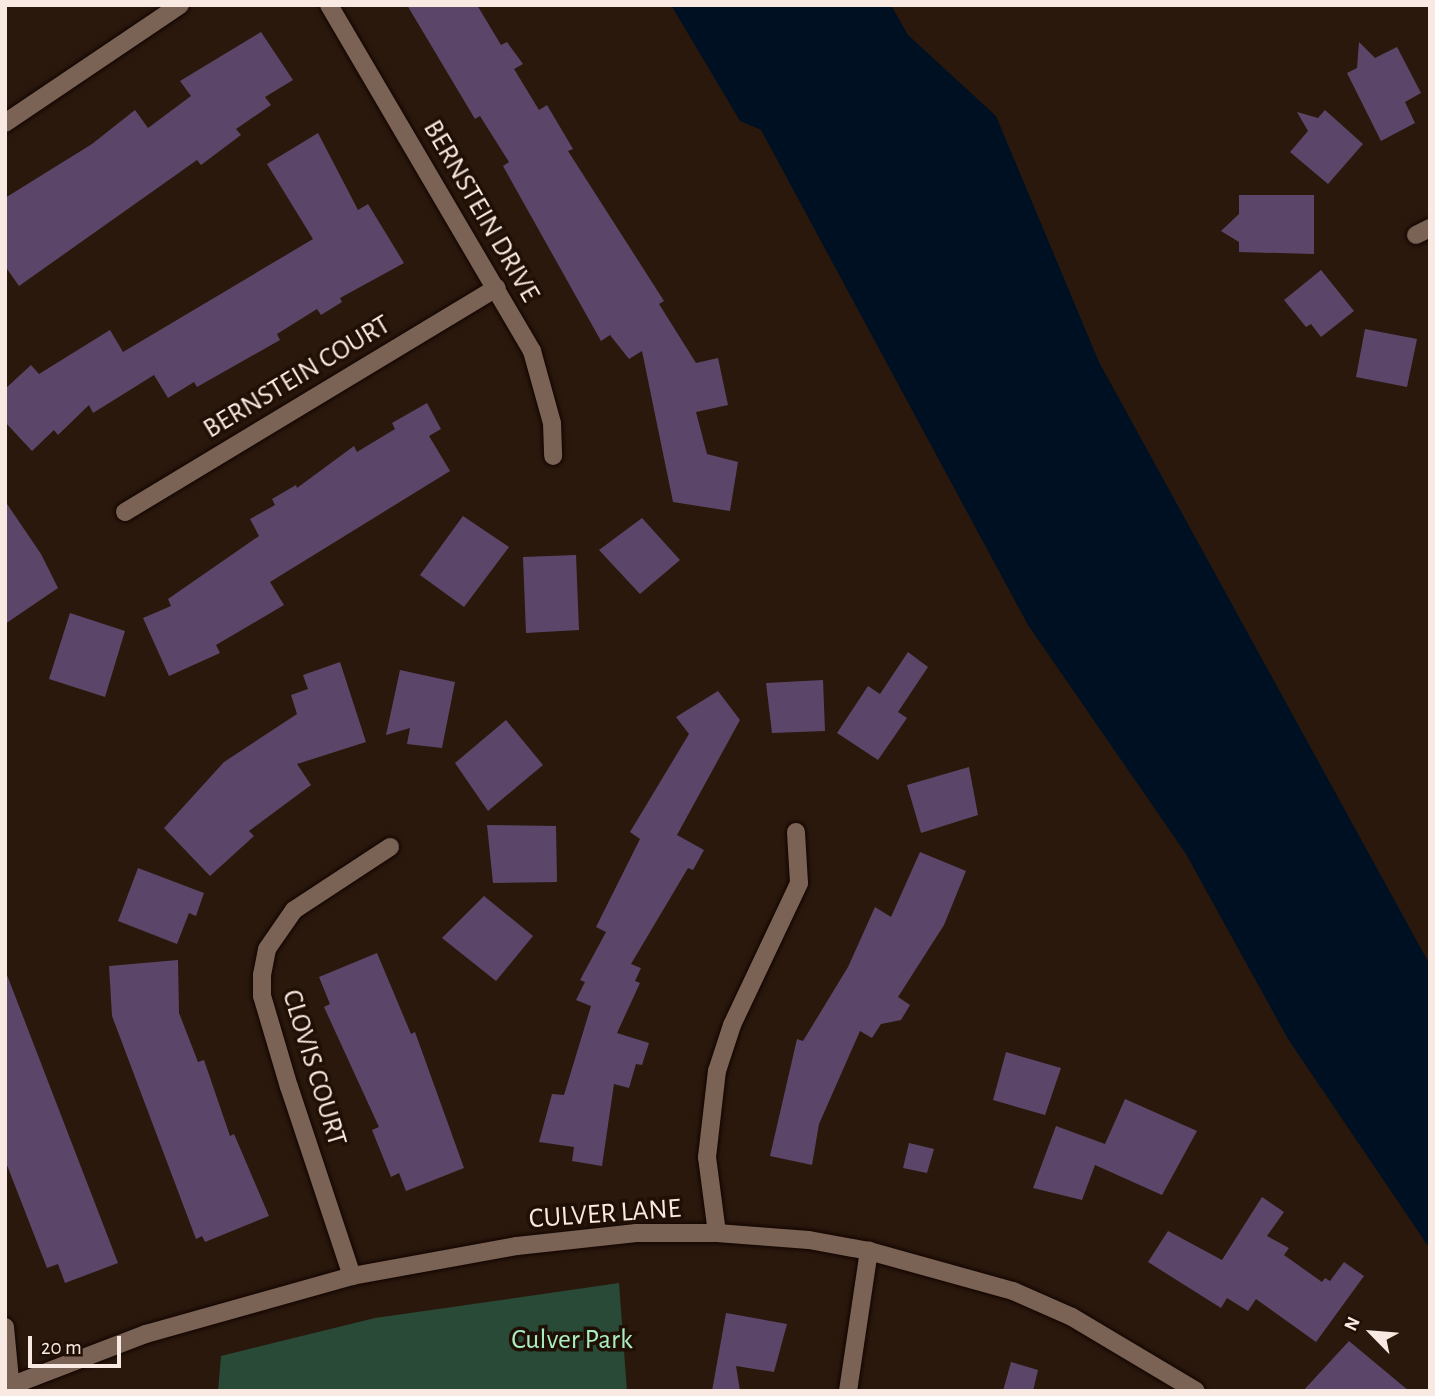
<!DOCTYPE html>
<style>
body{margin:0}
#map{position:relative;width:1435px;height:1396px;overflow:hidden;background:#2a180c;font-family:"Alegreya Sans",sans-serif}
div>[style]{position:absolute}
.green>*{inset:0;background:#284a36}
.water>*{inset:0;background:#001023}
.building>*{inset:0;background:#5b4669}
.roads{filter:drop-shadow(0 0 2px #120400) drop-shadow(0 0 2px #120400)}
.minor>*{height:18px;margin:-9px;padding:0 9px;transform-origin:9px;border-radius:9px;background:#7a6355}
span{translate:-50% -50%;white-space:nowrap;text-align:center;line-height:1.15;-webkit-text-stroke:7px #200f04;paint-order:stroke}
.street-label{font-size:28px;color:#f8eae2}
.park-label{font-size:28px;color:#a8eec2}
.frame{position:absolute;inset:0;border:7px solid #f8eae2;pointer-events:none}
.north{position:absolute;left:1337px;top:1298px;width:70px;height:70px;-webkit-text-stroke:5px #200f04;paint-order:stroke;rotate:295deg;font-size:19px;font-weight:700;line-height:28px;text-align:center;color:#f8eae2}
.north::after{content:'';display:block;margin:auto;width:24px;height:32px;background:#f8eae2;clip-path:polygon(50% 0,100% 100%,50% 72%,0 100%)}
.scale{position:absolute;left:28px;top:1336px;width:93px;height:32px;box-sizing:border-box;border:4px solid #f8eae2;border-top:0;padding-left:9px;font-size:21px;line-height:24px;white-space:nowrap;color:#f8eae2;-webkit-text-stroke:5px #200f04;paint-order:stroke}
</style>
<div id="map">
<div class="green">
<i style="clip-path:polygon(619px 1283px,627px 1391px,218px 1391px,221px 1356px,375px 1318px)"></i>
</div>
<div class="water">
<i style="clip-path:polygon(671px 5px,891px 5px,908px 35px,996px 116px,1099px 362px,1430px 965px,1430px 1249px,1288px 1039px,1186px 854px,1028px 625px,761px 130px,740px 121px)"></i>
</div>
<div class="building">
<i style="clip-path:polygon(407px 5px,477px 5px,501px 45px,507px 42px,523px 64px,514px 69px,539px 110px,547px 105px,573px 149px,568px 151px,664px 301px,659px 304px,696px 363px,718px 358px,728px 405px,696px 412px,707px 454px,738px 462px,730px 511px,673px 502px,642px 351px,629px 359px,610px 335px,601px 341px,503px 166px,509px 162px,480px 116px,475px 119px)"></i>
<i style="clip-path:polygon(261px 32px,293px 80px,265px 97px,271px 105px,236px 129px,241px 135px,201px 165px,197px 160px,19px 286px,5px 266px,5px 198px,92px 144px,135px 110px,148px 128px,191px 96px,180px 81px)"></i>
<i style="clip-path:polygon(1359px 42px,1375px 58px,1397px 47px,1421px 93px,1405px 102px,1415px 123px,1381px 141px,1347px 73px,1357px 68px)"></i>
<i style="clip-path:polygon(1325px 110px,1363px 144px,1328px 184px,1290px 152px,1308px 131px,1297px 112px,1318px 118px)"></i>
<i style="clip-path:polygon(318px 133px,358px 210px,368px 204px,404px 263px,340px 298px,342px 302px,321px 315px,317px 309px,277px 334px,280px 340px,197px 387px,194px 382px,168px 398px,154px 375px,93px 413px,89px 405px,58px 435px,54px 430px,32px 451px,5px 422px,5px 389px,31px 365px,39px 374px,110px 330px,123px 352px,313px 239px,267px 164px)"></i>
<i style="clip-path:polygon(1239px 195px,1314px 195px,1314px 254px,1239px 252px,1239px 242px,1221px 231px,1239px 214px)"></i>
<i style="clip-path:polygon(1321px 270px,1354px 311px,1321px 337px,1311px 324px,1306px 327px,1284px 300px)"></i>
<i style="clip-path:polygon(1365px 329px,1417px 339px,1407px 387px,1356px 377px)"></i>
<i style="clip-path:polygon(427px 403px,441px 429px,429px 436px,450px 471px,270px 582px,284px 605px,216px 645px,220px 653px,169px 676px,143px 618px,171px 606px,168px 599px,259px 536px,250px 519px,275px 505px,272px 499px,296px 485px,297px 488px,354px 446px,357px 452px,395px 429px,392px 423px)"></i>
<i style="clip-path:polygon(5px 501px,41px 554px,58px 588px,5px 624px)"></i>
<i style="clip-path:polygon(463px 516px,509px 547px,464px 607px,420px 575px)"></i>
<i style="clip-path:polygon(642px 518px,680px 560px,640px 594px,599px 550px)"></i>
<i style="clip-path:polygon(576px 555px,579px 630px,526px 633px,523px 557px)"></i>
<i style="clip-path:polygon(70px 613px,125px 631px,105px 697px,49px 679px)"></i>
<i style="clip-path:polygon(908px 652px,928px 667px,898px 712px,907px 718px,878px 760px,837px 733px,868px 686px,880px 694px)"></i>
<i style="clip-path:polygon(340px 662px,366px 742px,297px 764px,311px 785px,249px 831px,254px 836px,210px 876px,164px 828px,224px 762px,297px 714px,291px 695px,308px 689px,303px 675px)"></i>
<i style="clip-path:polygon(400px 670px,455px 682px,442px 748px,407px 744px,410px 728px,386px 735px)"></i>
<i style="clip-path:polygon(823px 680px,825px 731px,772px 733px,766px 683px)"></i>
<i style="clip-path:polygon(718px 691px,740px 720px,677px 835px,704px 850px,693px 870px,688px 868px,631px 964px,641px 968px,635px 981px,640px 983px,617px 1033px,649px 1043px,642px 1065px,636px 1064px,629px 1088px,614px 1084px,602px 1166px,572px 1161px,574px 1147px,539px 1142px,552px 1094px,564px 1095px,591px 1006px,576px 1000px,585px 982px,580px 980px,606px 932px,596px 927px,640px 839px,630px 832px,689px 734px,676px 717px)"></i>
<i style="clip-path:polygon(506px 720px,543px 765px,488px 811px,455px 763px)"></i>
<i style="clip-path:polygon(969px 767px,978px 815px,921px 833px,907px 785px)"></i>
<i style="clip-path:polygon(487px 825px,556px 826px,557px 882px,493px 883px)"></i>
<i style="clip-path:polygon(920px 852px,966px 871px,944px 925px,898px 997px,910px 1005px,901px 1020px,881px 1024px,872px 1038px,860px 1031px,819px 1124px,812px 1165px,770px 1156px,797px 1039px,803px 1041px,848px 967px,875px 907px,891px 917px)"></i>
<i style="clip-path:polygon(138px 868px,204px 893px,196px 916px,189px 913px,177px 944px,118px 921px)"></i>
<i style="clip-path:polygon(484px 896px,533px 936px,496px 981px,442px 938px)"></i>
<i style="clip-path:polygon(377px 953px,411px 1034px,415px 1032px,464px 1168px,406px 1191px,399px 1173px,391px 1177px,372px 1130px,379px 1127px,324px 1007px,330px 1004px,319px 977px)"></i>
<i style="clip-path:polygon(178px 960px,179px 1013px,198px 1062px,204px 1060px,230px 1136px,234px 1134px,269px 1216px,205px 1242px,202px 1236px,196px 1239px,112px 1016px,109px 966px)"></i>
<i style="clip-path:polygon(7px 975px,118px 1263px,65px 1283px,58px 1264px,47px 1268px,5px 1160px)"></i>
<i style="clip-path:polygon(1006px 1052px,1061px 1068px,1045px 1115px,993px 1100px)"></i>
<i style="clip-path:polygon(1125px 1099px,1197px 1131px,1162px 1195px,1095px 1165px,1082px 1200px,1033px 1188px,1056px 1126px,1105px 1144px)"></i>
<i style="clip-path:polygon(909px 1143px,934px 1149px,927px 1173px,903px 1168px)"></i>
<i style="clip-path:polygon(1262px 1197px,1284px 1212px,1267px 1236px,1289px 1248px,1284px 1255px,1322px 1282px,1325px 1278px,1330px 1281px,1344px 1262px,1364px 1276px,1316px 1342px,1256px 1299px,1248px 1311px,1227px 1298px,1221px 1308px,1148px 1262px,1168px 1231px,1222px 1260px)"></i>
<i style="clip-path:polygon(726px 1313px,787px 1324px,774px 1372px,736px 1366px,740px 1391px,712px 1391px)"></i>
<i style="clip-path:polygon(1349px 1341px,1409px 1391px,1303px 1391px)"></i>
<i style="clip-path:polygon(1011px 1362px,1038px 1370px,1033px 1391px,1003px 1391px)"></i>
</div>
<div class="roads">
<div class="minor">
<i style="left:329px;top:5px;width:401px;rotate:59.6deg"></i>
<i style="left:532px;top:351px;width:75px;rotate:74.5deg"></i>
<i style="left:552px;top:423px;width:33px;rotate:88deg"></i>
<i style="left:5px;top:123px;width:211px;rotate:-34deg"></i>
<i style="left:1416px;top:235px;width:16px;rotate:-27deg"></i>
<i style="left:125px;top:512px;width:434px;rotate:-31.1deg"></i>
<i style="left:717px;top:1233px;width:77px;rotate:-97.5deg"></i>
<i style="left:707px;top:1157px;width:87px;rotate:-83.4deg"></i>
<i style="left:717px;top:1071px;width:48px;rotate:-71.9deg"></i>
<i style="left:732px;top:1025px;width:157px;rotate:-64.7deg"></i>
<i style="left:799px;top:883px;width:51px;rotate:-93.4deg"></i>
<i style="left:352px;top:1276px;width:199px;rotate:-108.4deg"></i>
<i style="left:289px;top:1087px;width:95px;rotate:-106.5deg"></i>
<i style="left:262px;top:996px;width:21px;rotate:-90deg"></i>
<i style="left:262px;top:975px;width:26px;rotate:-79deg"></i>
<i style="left:267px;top:949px;width:47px;rotate:-55.3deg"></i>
<i style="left:294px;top:910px;width:115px;rotate:-33.3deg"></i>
<i style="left:5px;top:1327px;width:64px;rotate:84.6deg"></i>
<i style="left:5px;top:1388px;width:151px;rotate:-21deg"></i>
<i style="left:146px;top:1334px;width:214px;rotate:-15.7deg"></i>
<i style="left:352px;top:1276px;width:168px;rotate:-10.3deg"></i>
<i style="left:517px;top:1246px;width:120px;rotate:-6.2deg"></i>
<i style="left:636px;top:1233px;width:81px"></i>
<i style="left:717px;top:1233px;width:92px;rotate:4.4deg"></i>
<i style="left:809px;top:1240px;width:61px;rotate:10.4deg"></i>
<i style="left:869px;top:1251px;width:149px;rotate:15.5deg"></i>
<i style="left:1013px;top:1291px;width:64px;rotate:23.8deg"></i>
<i style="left:1072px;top:1317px;width:144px;rotate:30.8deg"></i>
<i style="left:848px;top:1391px;width:142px;rotate:-81.5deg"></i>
</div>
</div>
<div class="street-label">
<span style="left:481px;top:211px;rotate:60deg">BERNSTEIN DRIVE</span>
<span style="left:297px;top:377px;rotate:-31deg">BERNSTEIN COURT</span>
<span style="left:314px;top:1068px;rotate:73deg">CLOVIS COURT</span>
<span style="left:605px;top:1214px;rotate:-4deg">CULVER LANE</span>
</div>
<div class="park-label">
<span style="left:572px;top:1340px">Culver Park</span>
</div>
<div class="frame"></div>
<div class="north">N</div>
<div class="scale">20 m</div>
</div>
